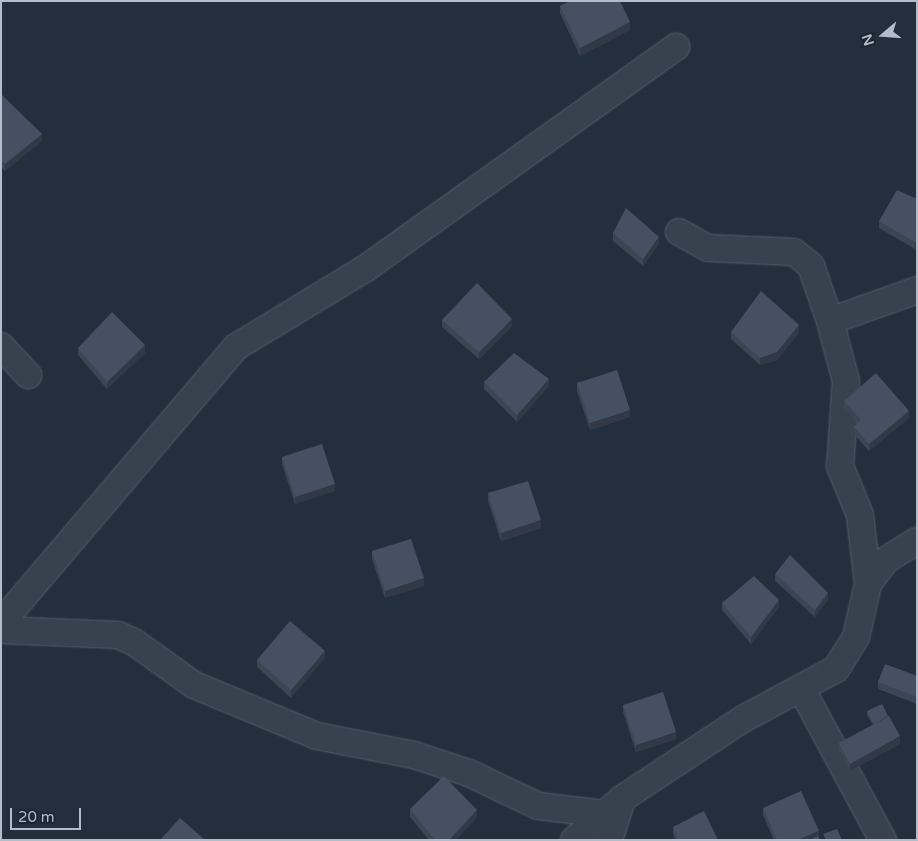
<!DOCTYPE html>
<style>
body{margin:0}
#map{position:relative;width:918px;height:841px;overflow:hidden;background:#242f3e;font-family:"Varela Round",sans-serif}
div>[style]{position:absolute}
.roads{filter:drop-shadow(0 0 1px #565f6c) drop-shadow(0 0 1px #565f6c)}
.minor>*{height:26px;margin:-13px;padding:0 13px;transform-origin:13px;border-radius:13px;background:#38414e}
.wall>*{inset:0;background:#3b4654}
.shaded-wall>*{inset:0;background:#303945}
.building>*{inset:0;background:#455162}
span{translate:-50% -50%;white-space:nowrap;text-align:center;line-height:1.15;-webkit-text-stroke:4px #1d2633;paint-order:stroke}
.frame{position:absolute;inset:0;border:2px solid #b4bcc9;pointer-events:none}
.north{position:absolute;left:858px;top:10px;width:50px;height:50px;-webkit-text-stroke:4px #1d2633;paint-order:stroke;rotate:252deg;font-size:14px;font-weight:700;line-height:20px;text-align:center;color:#b4bcc9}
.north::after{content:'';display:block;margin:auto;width:18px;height:22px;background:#b4bcc9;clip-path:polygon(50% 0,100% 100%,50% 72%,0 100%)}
.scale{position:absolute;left:10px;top:808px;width:71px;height:22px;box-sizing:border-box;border:2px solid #b4bcc9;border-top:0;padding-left:6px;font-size:15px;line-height:18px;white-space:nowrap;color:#b4bcc9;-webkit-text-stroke:4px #1d2633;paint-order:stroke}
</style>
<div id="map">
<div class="roads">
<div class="minor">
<i style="left:679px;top:232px;width:33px;rotate:29deg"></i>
<i style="left:708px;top:248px;width:86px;rotate:2.7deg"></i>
<i style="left:794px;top:252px;width:22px;rotate:39deg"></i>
<i style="left:811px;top:266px;width:58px;rotate:70.9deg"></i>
<i style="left:830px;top:321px;width:62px;rotate:75.1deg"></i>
<i style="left:846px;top:381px;width:85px;rotate:94deg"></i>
<i style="left:840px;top:466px;width:53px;rotate:67.8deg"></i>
<i style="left:860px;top:515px;width:69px;rotate:83.4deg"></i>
<i style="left:830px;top:321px;width:92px;rotate:-19.6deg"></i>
<i style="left:1px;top:346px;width:40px;rotate:47deg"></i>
<i style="left:1px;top:623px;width:362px;rotate:-49.6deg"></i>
<i style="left:236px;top:347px;width:152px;rotate:-31.3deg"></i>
<i style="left:366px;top:268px;width:381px;rotate:-35.5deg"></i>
<i style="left:1px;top:630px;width:117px;rotate:2.4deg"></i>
<i style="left:118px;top:635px;width:17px;rotate:24deg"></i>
<i style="left:134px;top:642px;width:74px;rotate:35.6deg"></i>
<i style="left:194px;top:685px;width:133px;rotate:22.5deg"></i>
<i style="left:317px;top:736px;width:99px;rotate:11.1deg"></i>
<i style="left:414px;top:755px;width:58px;rotate:18.1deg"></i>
<i style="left:469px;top:773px;width:76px;rotate:25.6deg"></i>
<i style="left:538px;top:806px;width:67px;rotate:6.8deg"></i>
<i style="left:801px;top:688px;width:173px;rotate:61.7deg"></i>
<i style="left:574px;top:840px;width:65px;rotate:-40.6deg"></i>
<i style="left:623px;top:798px;width:144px;rotate:-33.4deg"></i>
<i style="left:743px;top:719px;width:106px;rotate:-28.3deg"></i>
<i style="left:836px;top:669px;width:38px;rotate:-58deg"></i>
<i style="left:856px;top:637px;width:54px;rotate:-77.2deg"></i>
<i style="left:868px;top:584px;width:30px;rotate:-53deg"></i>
<i style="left:886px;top:560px;width:36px;rotate:-32deg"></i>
<i style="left:609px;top:840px;width:43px;rotate:-72.4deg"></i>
</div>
</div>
<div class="wall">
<i style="clip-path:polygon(560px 6px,630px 30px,580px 56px,560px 13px)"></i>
<i style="clip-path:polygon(1px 94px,42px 141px,5px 171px,1px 167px)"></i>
<i style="clip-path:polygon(917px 199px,917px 246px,915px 249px,879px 228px,879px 221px)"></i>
<i style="clip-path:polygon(613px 233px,659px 244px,643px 266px,613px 241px)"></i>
<i style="clip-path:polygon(442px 320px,512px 326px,479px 359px,442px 327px)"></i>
<i style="clip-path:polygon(731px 332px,799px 333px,777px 360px,760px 365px,731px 339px)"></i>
<i style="clip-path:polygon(78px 348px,145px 353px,107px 389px,78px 355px)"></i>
<i style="clip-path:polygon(484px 382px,549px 386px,517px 422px,484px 389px)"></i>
<i style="clip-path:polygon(577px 383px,630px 417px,590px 430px,577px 391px)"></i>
<i style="clip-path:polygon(844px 401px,909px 418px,869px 451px,854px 434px,854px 427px,858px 423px,844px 408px)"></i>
<i style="clip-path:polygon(282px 457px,335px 491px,295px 504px,282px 464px)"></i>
<i style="clip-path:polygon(488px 493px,541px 528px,501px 541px,488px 501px)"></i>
<i style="clip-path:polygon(372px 551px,424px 586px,385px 598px,372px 559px)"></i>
<i style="clip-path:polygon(775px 574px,828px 600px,815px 617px,775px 581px)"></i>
<i style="clip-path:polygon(722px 603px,779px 607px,751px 644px,722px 610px)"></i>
<i style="clip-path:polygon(325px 658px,291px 698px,257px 667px,257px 660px)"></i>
<i style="clip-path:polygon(917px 676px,917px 704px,878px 689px,878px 682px)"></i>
<i style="clip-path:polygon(623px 705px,676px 739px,636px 752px,623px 712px)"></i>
<i style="clip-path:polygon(867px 711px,900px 744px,850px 771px,839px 750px,839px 743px,873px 725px,867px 715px)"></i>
<i style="clip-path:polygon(763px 808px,819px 838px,820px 840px,774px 840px,763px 815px)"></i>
<i style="clip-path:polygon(410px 809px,477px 817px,456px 840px,429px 840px,410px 817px)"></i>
<i style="clip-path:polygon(673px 827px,718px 840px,675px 840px,673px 834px)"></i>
</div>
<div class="shaded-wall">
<i style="clip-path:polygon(630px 22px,630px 30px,580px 56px,580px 48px)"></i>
<i style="clip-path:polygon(42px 134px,42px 141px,5px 171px,5px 164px)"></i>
<i style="clip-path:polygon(659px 237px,659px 244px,643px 266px,643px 259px)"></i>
<i style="clip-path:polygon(917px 239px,917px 246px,915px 249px,915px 242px)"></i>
<i style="clip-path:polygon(512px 319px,512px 326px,479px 359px,479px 352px)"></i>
<i style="clip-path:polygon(799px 325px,799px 333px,777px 360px,760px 365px,760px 358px)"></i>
<i style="clip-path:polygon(145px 345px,145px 353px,107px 389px,107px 382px)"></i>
<i style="clip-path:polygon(549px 379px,549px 386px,517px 422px,517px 415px)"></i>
<i style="clip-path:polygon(630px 410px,630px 417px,590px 430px,590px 423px)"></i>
<i style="clip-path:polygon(909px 411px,909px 418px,869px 451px,869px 444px)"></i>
<i style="clip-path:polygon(335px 484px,335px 491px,295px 504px,295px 497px)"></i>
<i style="clip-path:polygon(541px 520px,541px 528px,501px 541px,501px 533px)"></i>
<i style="clip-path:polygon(424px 578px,424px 586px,385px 598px,385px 591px)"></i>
<i style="clip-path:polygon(828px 593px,828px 600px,815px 617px,815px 610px)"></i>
<i style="clip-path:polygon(779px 600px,779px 607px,751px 644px,751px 637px)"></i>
<i style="clip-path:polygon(325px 651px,325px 658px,291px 698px,291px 690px)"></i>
<i style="clip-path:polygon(676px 732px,676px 739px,636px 752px,636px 745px)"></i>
<i style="clip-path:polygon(900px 736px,900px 744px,850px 771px,850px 764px)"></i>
<i style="clip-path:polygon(477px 810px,477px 817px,456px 840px,449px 840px)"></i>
<i style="clip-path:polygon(819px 831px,819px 839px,816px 840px,797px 840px)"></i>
</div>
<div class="building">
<i style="clip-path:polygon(570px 1px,620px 1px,630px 22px,580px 48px,560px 6px)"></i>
<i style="clip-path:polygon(1px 94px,42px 134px,5px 164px,1px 160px)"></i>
<i style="clip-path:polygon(897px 190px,917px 199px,917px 239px,915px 242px,879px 221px)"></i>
<i style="clip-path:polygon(626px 208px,659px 237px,643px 259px,613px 233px)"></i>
<i style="clip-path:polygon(477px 283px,512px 319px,479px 352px,442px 320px)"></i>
<i style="clip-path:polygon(761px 291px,799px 325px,777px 352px,760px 358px,731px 332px)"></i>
<i style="clip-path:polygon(112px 312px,145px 345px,107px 382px,78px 348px)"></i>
<i style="clip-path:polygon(514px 353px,549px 379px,517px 415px,484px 382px)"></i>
<i style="clip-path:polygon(617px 370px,630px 410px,590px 423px,577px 383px)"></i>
<i style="clip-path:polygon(876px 373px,909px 411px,869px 444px,854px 427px,861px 420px,844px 401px)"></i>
<i style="clip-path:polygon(322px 444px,335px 484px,295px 497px,282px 457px)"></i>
<i style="clip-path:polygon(528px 481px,541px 520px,501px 533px,488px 493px)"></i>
<i style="clip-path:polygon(411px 539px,424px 578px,385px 591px,372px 551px)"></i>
<i style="clip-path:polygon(790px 555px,828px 593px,815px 610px,775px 574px)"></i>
<i style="clip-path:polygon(754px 576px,779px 600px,751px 637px,722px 603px)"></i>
<i style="clip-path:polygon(290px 621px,325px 651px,291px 690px,257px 660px)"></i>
<i style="clip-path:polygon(885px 664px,917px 676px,917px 697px,878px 682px)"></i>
<i style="clip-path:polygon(663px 692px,676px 732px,636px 745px,623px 705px)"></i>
<i style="clip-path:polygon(882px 704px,888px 716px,874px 724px,867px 711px)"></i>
<i style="clip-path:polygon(889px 716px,900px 736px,850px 764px,839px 743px)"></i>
<i style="clip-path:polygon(444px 776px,477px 810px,449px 840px,435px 840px,410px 809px)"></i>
<i style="clip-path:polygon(801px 791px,819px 831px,797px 840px,777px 840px,763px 808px)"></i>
<i style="clip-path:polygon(704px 811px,718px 840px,678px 840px,673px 827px)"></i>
<i style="clip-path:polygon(180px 818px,205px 840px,160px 840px)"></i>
<i style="clip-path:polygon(837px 829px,842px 840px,826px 840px,823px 834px)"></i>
<i style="clip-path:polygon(818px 836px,820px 840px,809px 840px)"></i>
</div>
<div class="frame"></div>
<div class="north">N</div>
<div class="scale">20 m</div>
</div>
